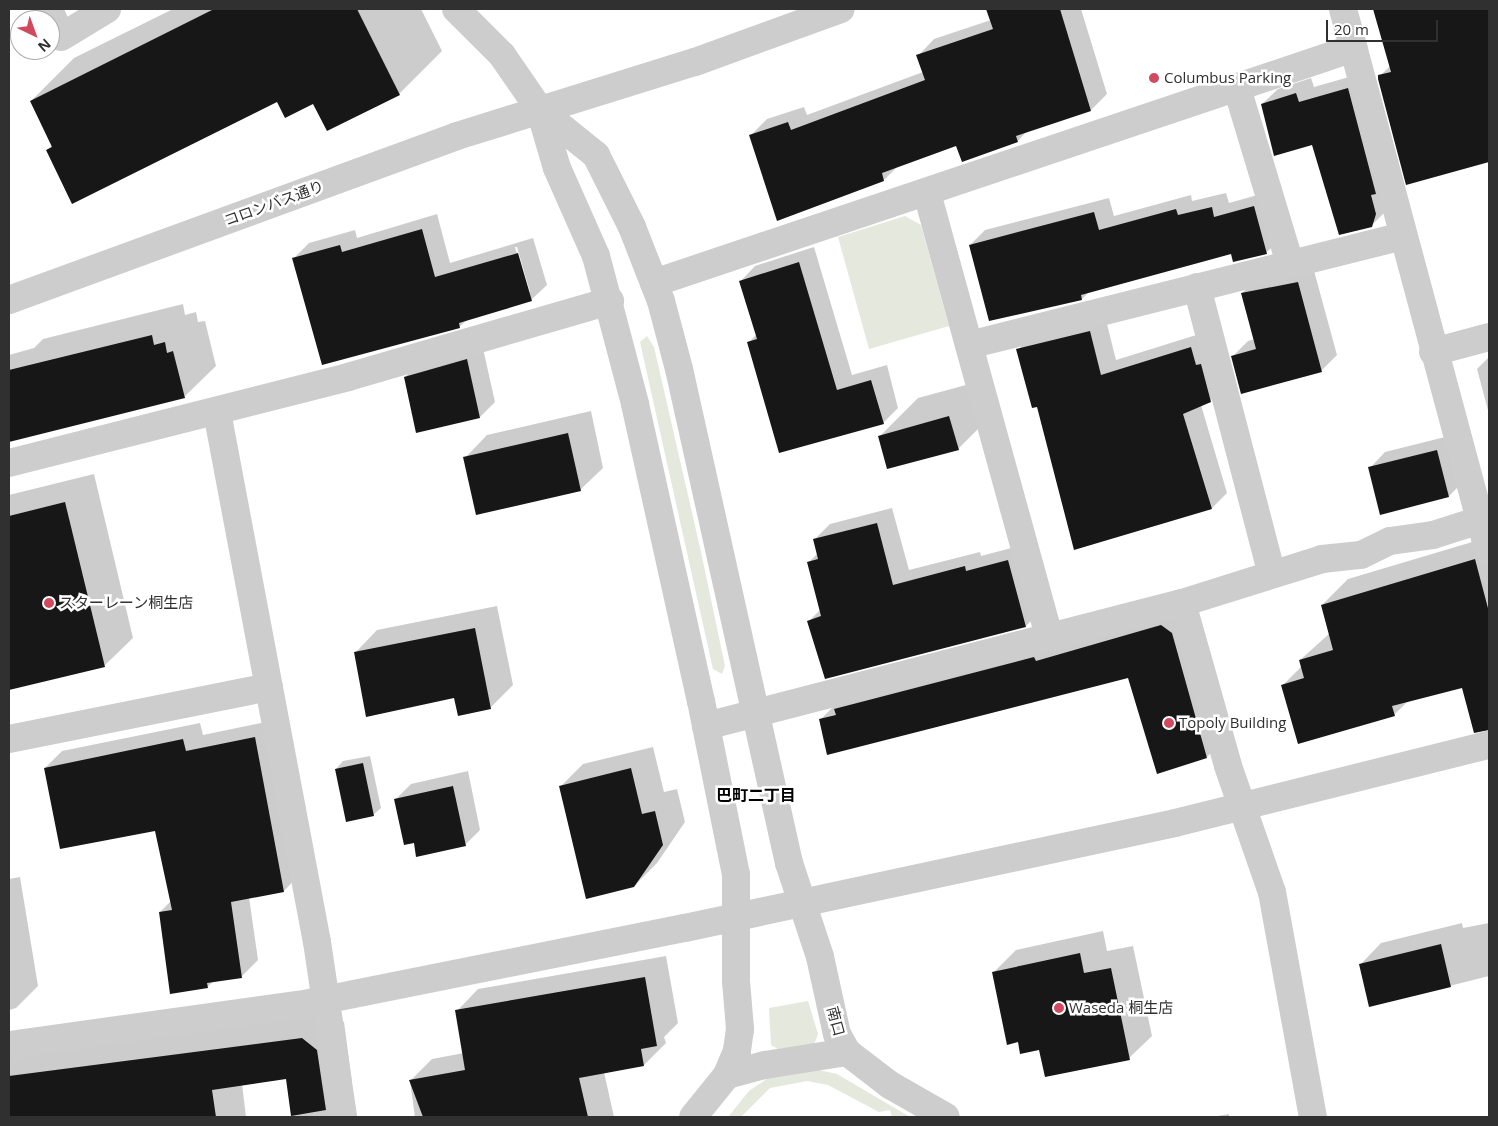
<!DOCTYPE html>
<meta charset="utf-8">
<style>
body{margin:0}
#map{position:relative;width:1498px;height:1126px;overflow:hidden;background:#fff;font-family:"Open Sans","Noto Sans JP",sans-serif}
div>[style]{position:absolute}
.green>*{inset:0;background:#e4e8dd}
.shadow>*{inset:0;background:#0003}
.building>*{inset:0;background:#171717}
.minor>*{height:28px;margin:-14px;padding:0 14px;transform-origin:14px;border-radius:14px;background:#cdcdcd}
.dots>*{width:14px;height:14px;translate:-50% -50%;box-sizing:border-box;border:2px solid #fff;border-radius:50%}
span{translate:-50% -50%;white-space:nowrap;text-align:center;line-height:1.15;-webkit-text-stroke:5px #fff;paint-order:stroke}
.poi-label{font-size:15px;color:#303030}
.left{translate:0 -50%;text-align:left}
.street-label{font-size:15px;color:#303030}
.neighbourhood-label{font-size:16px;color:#000;font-weight:700}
.frame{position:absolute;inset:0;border:10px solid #303030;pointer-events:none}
.north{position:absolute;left:10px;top:10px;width:50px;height:50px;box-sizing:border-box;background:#fff;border:1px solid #acacac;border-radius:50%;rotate:138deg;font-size:14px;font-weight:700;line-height:20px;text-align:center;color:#303030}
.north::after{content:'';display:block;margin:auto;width:18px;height:22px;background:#d1495e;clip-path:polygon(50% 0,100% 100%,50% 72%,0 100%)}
.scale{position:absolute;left:1326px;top:20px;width:112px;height:22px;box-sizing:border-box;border:2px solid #303030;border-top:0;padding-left:6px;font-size:15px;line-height:18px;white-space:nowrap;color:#303030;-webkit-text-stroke:4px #fff;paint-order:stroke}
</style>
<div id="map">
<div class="green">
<i style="clip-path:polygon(905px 216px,921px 225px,949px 326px,869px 349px,838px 237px)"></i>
<i style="clip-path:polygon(647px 336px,654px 347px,701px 552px,725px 666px,722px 674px,713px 669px,640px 342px)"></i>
<i style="clip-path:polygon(808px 1001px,818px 1034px,814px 1045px,778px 1049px,771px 1045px,769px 1008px)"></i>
<i style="clip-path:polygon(819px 1070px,837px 1074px,910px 1117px,892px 1117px,890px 1110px,879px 1112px,828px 1085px,807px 1081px,770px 1088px,741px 1117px,728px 1117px,749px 1091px,765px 1080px,776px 1074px)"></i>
</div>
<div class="shadow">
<i style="clip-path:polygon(173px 9px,421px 9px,442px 51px,399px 94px,313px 102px,277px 101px,47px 150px,52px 145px,31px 101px,74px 58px)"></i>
<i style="clip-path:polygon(987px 9px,1081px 9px,1107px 94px,1091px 110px,1027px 131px,1018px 141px,963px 160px,957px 145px,898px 166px,884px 180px,751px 135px,767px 119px,804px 107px,807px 115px,923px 72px,918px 56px,934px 39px,991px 20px)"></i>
<i style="clip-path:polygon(1375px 9px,1489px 9px,1489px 160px,1407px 184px,1380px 76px,1391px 65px)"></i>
<i style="clip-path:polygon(1363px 73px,1387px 210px,1371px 226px,1312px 143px,1262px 104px,1278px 89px,1311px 78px,1314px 87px)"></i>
<i style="clip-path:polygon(1268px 192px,1281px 238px,1266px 253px,1232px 252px,1089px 292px,1082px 299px,970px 245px,985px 230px,1109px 198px,1114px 216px,1191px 195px,1192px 201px,1226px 193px,1229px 203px)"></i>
<i style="clip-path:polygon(evenodd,437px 214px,450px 263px,533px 238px,547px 285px,531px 300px,468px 319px,459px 327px,293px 259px,309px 243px,355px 230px,357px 238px,437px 214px,515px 247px,517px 247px,530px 292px,528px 292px,515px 247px)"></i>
<i style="clip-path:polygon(814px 247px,852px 375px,887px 365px,898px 408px,883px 423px,749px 342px,757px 334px,740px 282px,755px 266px)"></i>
<i style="clip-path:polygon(1313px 267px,1337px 355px,1321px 371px,1233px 356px,1248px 341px,1255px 339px,1242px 293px,1258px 278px)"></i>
<i style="clip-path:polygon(183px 304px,185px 315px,196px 312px,198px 322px,205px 321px,216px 366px,184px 397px,9px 440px,9px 355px,34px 348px,43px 339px)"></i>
<i style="clip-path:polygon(1105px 316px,1116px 360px,1206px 332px,1226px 385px,1210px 401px,1201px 405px,1227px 493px,1212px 508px,1037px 406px,1018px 350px,1033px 334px)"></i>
<i style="clip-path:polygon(482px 344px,495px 402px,480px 417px,405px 377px,421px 362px)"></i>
<i style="clip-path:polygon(1489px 357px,1489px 414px,1477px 369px)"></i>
<i style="clip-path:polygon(988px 379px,996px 411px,958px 449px,879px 437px,918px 398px)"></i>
<i style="clip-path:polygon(591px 411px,603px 468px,580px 490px,465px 458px,487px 435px)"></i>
<i style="clip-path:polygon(1453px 435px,1464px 481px,1449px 496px,1370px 468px,1385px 452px)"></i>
<i style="clip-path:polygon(94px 474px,133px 638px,104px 666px,9px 689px,9px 495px)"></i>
<i style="clip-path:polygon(892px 508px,909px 570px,980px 552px,981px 556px,1023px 545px,1041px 611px,1026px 626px,809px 621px,821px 609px,809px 562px,818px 553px,814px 540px,830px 524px)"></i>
<i style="clip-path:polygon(1489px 537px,1489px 699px,1468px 705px,1463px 687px,1408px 701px,1394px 715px,1283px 685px,1302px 666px,1300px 660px,1330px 633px,1322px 605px,1348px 579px)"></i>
<i style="clip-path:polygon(497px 606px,513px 685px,490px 708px,455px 697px,355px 653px,377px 630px)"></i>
<i style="clip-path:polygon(1179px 608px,1224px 739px,1207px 757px,1128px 676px,820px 720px,838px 702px)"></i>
<i style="clip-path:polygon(271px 721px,300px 874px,284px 891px,249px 897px,258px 960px,241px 977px,214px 981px,207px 987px,160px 912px,171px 901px,156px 829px,45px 768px,62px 751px,200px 723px,203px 735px)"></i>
<i style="clip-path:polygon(653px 747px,664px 792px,677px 789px,685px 822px,657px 863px,634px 886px,561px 786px,583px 764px)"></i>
<i style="clip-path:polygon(370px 756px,381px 808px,373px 815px,336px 769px,343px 761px)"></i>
<i style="clip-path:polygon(468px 771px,480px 830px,465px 845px,415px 842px,396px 799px,411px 784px)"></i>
<i style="clip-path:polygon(20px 877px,38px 986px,16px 1008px,9px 1010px,9px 879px)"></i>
<i style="clip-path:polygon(1462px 923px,1463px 928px,1489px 923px,1489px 976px,1370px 1006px,1360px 965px,1381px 943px)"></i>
<i style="clip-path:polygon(1103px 931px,1107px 951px,1133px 946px,1152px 1036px,1129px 1058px,1040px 1049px,994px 972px,1016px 950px)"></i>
<i style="clip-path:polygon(666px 956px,678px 1023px,664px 1037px,666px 1043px,644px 1065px,604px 1072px,614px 1117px,415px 1117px,410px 1081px,432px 1059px,464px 1053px,457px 1011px,478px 989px)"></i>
<i style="clip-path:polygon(330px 1012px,344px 1022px,352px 1082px,348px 1086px,352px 1117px,293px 1117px,287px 1078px,242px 1084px,246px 1117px,9px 1117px,9px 1054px)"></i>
<i style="clip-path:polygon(1229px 1114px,1229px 1117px,1212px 1117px)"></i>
</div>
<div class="building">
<i style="clip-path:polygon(214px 9px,357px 9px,400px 95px,327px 131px,313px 104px,285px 118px,277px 102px,72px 204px,46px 150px,52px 147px,30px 101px)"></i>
<i style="clip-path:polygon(986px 9px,1060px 9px,1091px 111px,1016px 136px,1018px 142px,962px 162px,956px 146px,882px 173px,884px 181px,777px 221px,749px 135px,788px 122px,791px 130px,925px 80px,916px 55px,993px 29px)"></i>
<i style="clip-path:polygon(1373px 9px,1489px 9px,1489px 162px,1406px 185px,1378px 79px,1378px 75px,1391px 72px)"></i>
<i style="clip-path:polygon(1348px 88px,1376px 194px,1371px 195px,1376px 214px,1372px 227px,1339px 235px,1312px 145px,1274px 156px,1261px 104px,1296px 93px,1299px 102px)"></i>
<i style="clip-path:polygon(1254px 206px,1267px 254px,1233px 262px,1231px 254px,1081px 295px,1082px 300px,989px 321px,969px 245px,1094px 212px,1099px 230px,1176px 209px,1178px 215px,1212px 207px,1214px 217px)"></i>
<i style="clip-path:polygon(422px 229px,435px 277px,518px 253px,532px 301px,459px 323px,460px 328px,322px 365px,292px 258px,340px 245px,342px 252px)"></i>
<i style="clip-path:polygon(799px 262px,837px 390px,871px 380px,884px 424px,779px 453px,747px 342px,757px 339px,739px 281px)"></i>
<i style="clip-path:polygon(1298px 282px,1322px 372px,1241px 394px,1231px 356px,1256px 349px,1241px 293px)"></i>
<i style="clip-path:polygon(1090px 331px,1101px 375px,1191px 347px,1196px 365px,1201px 364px,1211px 402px,1183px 414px,1212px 509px,1074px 550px,1037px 407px,1032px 408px,1016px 349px)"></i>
<i style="clip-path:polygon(152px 335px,154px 345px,165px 342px,167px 353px,173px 351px,185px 398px,9px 442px,9px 370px)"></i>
<i style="clip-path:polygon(467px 359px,480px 418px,416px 433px,404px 377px)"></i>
<i style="clip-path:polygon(949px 416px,959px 450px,887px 469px,878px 436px)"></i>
<i style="clip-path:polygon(568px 433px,581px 491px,476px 515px,463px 457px)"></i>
<i style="clip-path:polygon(1437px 450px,1449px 497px,1380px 515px,1368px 467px)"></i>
<i style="clip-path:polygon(65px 502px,105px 667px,9px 690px,9px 516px)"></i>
<i style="clip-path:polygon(877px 523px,893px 585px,965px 566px,966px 571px,1008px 560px,1026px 627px,825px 679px,807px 621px,821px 616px,807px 562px,818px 559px,813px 539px)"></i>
<i style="clip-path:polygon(1475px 559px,1489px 612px,1489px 730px,1474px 733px,1462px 688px,1392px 706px,1395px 716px,1298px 744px,1281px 685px,1304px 678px,1299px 660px,1333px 650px,1321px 605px)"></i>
<i style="clip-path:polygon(1161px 625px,1172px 633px,1207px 758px,1157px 774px,1128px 678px,827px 755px,819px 719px,836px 715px,834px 709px,1034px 657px,1036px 661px)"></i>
<i style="clip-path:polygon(475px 628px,491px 709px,458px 716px,454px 698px,366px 717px,354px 652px)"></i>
<i style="clip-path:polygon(255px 737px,284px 892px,231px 902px,242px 978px,207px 983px,208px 988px,170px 994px,159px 912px,172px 910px,155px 831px,60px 849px,44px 768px,183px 739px,186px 751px)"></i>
<i style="clip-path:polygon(363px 763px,374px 816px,346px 822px,335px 769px)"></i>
<i style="clip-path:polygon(631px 768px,642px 814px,655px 811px,663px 845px,634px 887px,586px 899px,559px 786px)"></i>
<i style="clip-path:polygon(453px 786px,466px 846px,416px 857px,414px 843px,404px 845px,394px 799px)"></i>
<i style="clip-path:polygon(1441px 944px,1451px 987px,1369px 1007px,1359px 964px)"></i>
<i style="clip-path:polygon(1080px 953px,1084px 973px,1111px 968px,1130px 1060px,1045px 1077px,1039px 1050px,1020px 1054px,1018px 1042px,1007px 1045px,992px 972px)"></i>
<i style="clip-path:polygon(645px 977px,657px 1046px,641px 1049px,644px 1066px,579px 1078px,588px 1117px,423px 1117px,409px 1080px,465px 1070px,455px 1010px)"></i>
<i style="clip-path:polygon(302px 1038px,317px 1050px,326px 1110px,291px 1116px,286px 1079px,212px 1090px,216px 1117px,9px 1117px,9px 1076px)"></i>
</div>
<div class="minor">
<i style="left:49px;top:9px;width:30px;rotate:67deg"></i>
<i style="left:61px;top:37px;width:54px;rotate:-31.3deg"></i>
<i style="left:456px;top:9px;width:65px;rotate:45deg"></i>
<i style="left:502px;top:55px;width:67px;rotate:55.4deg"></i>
<i style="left:540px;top:110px;width:60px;rotate:73.7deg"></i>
<i style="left:557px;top:168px;width:96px;rotate:66.1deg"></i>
<i style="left:596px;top:256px;width:153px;rotate:75.2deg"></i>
<i style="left:635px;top:404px;width:304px;rotate:77.5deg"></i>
<i style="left:701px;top:701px;width:177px;rotate:78.6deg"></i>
<i style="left:736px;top:875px;width:106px;rotate:90deg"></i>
<i style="left:736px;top:981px;width:48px;rotate:85.2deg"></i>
<i style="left:740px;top:1029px;width:22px;rotate:98deg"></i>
<i style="left:737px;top:1051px;width:26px;rotate:113deg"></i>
<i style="left:727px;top:1075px;width:54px;rotate:129deg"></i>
<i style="left:1343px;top:9px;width:563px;rotate:74.98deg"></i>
<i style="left:1237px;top:88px;width:183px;rotate:73.2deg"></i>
<i style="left:540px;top:110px;width:72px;rotate:38.8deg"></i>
<i style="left:596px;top:155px;width:80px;rotate:63.4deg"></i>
<i style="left:632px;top:227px;width:79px;rotate:68.6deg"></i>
<i style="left:661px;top:301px;width:70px;rotate:75.2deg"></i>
<i style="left:679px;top:369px;width:506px;rotate:77.45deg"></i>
<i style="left:789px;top:863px;width:99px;rotate:71.7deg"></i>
<i style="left:820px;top:957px;width:79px;rotate:77.6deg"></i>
<i style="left:837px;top:1034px;width:21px;rotate:61deg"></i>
<i style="left:847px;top:1052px;width:54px;rotate:37.5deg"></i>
<i style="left:890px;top:1085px;width:64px;rotate:29.7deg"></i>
<i style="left:927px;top:193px;width:460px;rotate:74.6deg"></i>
<i style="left:654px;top:283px;width:738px;rotate:-18.56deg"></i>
<i style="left:1197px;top:287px;width:297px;rotate:75.4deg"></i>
<i style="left:9px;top:300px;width:477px;rotate:-20.1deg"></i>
<i style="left:457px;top:136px;width:249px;rotate:-17.3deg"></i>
<i style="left:695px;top:62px;width:155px;rotate:-20deg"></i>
<i style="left:969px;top:345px;width:447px;rotate:-14.1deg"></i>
<i style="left:1433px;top:352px;width:58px;rotate:-15deg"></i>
<i style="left:217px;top:412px;width:539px;rotate:79.32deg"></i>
<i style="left:317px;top:942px;width:177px;rotate:81.5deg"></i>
<i style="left:9px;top:463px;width:350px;rotate:-14.2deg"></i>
<i style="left:348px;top:377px;width:273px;rotate:-16.2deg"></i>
<i style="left:1182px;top:603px;width:169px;rotate:74.2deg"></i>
<i style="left:1228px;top:766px;width:133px;rotate:70.8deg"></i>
<i style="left:1272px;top:892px;width:229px;rotate:79.7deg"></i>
<i style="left:706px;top:726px;width:492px;rotate:-14.5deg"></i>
<i style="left:1182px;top:603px;width:147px;rotate:-17.4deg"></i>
<i style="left:1322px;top:559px;width:39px;rotate:-6deg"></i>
<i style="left:1361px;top:555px;width:32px;rotate:-26deg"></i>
<i style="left:1390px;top:541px;width:43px;rotate:-7.9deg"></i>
<i style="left:1433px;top:535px;width:49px;rotate:-17.7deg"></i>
<i style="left:9px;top:739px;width:265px;rotate:-11.3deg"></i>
<i style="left:9px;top:1045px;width:293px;rotate:-7.9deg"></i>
<i style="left:299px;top:1005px;width:394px;rotate:-11.3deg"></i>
<i style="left:685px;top:928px;width:501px;rotate:-12.09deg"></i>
<i style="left:1175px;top:823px;width:324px;rotate:-14deg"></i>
<i style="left:727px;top:1075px;width:39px;rotate:-15deg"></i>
<i style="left:765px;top:1065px;width:83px;rotate:-9deg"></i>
</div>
<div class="dots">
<i style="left:1154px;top:78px;background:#d1495e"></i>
<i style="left:49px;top:603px;background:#d1495e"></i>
<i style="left:1169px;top:723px;background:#d1495e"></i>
<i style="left:1059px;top:1008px;background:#d1495e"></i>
</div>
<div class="poi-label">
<span class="left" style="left:1164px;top:78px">Columbus Parking</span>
<span class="left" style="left:59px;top:603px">スターレーン桐生店</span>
<span class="left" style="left:1179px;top:723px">Topoly Building</span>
<span class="left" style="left:1069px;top:1008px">Waseda 桐生店</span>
</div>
<div class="street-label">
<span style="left:274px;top:203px;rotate:-20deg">コロンバス通り</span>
<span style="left:836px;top:1021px;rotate:75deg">南口</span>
</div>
<div class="neighbourhood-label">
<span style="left:756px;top:795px">巴町二丁目</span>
</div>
<div class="frame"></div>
<div class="north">N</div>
<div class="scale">20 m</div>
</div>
